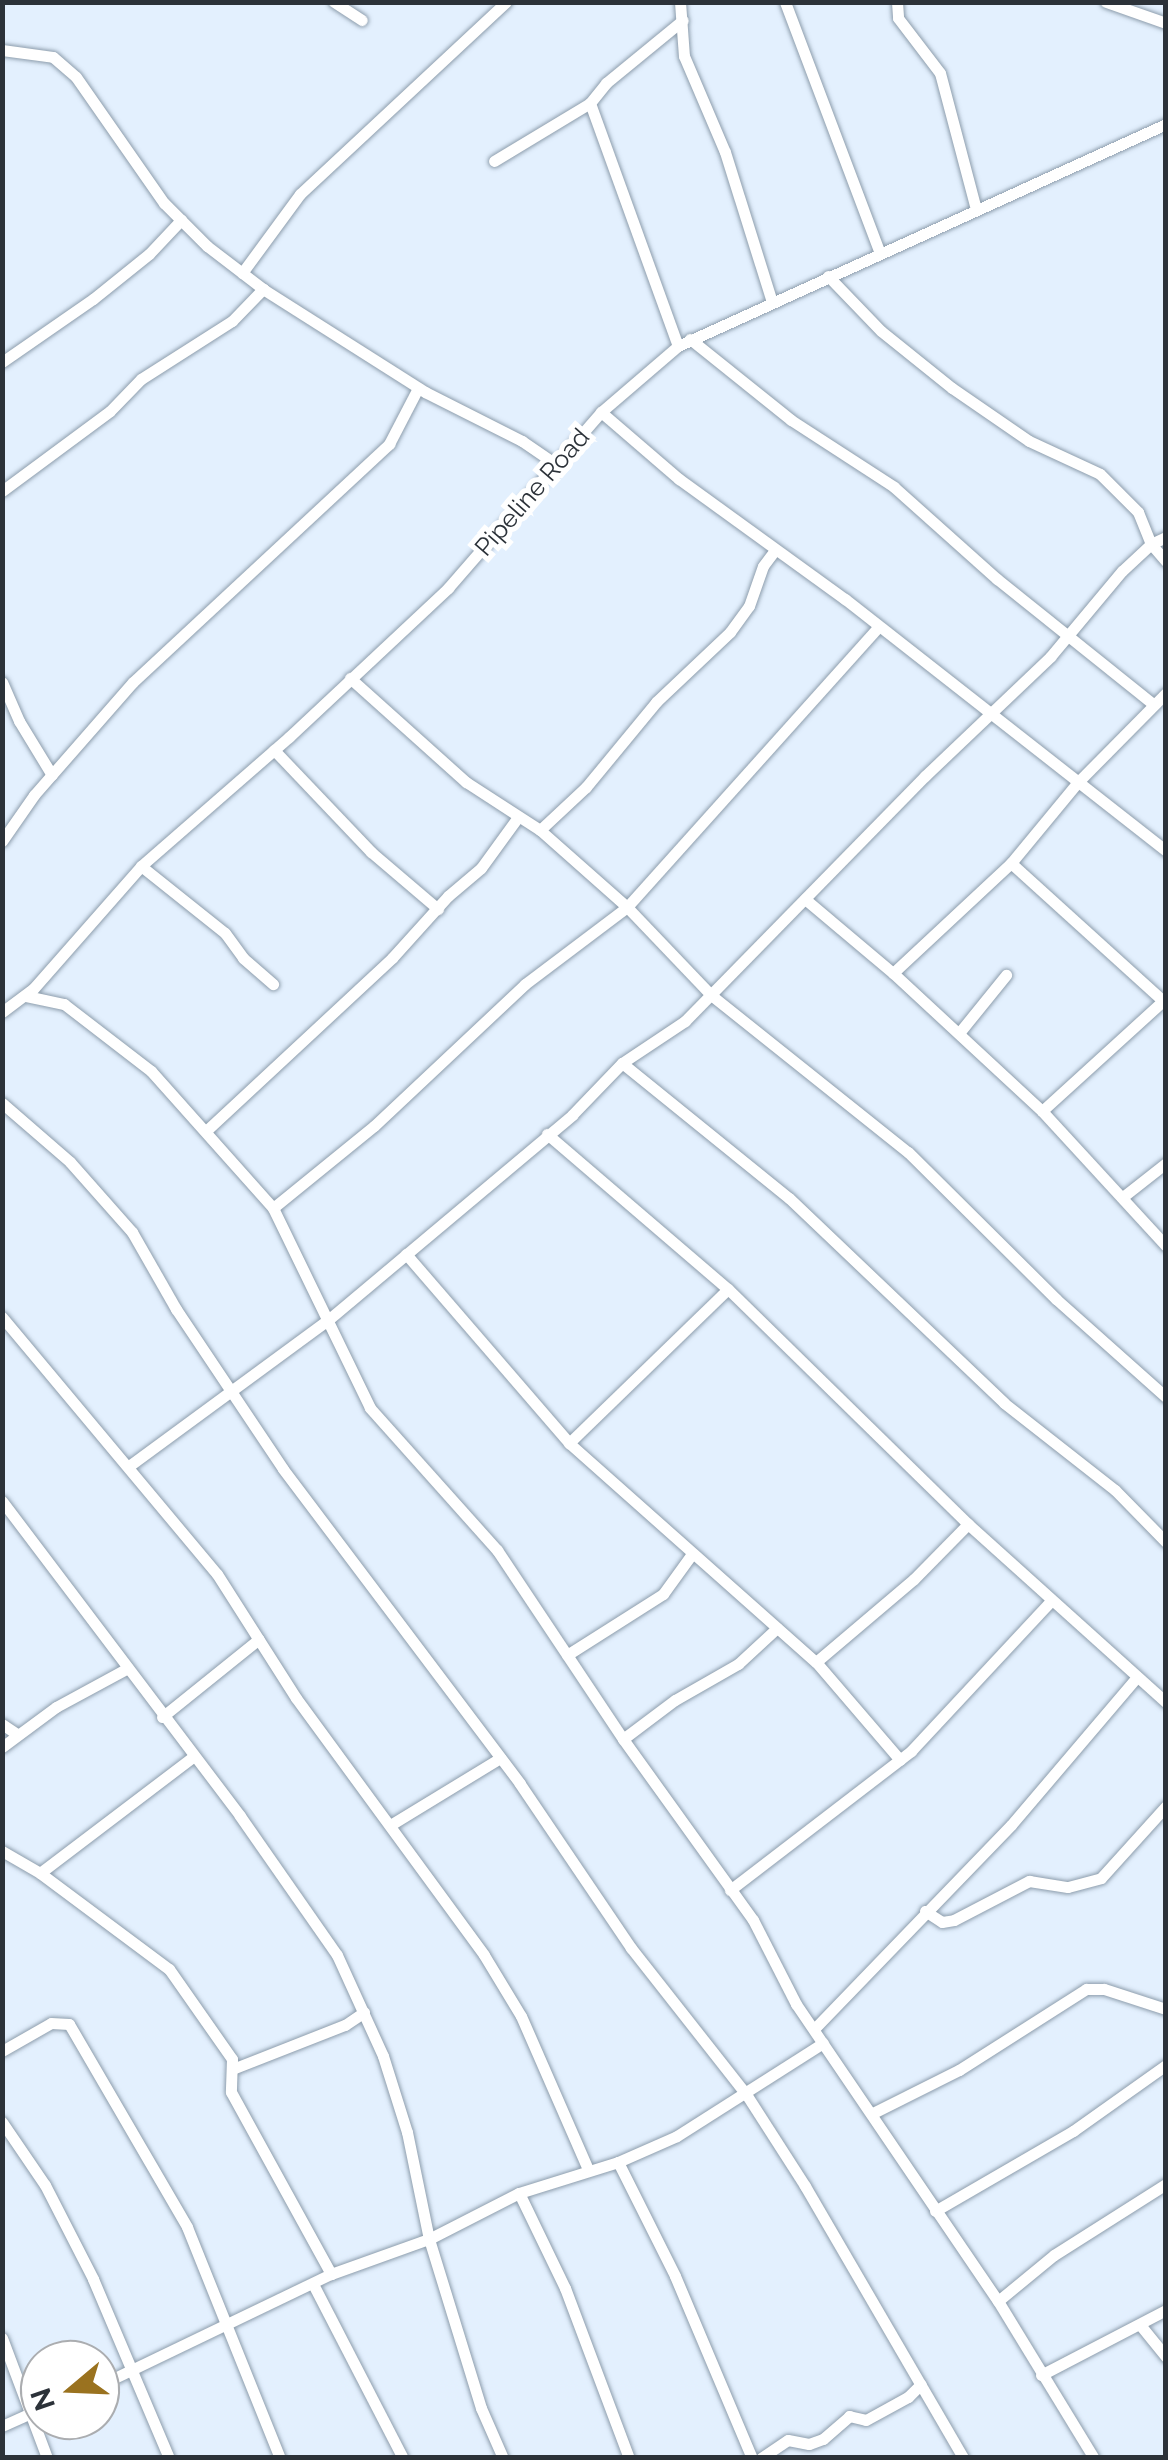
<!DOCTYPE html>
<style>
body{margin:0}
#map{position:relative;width:1168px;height:2460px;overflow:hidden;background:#e3f0fe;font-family:Raleway,sans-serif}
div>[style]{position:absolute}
.roads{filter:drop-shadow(0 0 2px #8d9dac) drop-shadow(0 0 2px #8d9dac)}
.minor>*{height:11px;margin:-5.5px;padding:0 5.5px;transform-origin:5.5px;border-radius:5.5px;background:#fff}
span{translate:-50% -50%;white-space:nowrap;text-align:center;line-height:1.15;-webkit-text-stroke:10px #fff;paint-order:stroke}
.street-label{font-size:25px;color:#2c3239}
.frame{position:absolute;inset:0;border:5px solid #2c3239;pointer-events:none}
.north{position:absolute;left:20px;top:2340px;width:100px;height:100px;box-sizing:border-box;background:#fff;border:2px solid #abadb0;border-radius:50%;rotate:251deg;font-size:28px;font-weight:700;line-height:40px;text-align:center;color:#2c3239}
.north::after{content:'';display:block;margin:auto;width:35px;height:45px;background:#9a721f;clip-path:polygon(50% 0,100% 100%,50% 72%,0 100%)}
</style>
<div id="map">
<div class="roads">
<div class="minor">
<i style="left:334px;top:2px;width:33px;rotate:33deg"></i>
<i style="left:680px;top:2px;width:54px;rotate:85.8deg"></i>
<i style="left:684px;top:56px;width:104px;rotate:66.9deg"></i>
<i style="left:725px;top:152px;width:157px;rotate:72.6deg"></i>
<i style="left:785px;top:2px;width:269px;rotate:69.3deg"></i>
<i style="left:897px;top:2px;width:16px;rotate:86deg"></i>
<i style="left:898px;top:18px;width:69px;rotate:52.6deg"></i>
<i style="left:940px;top:73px;width:141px;rotate:75.2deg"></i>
<i style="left:1106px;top:2px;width:64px;rotate:19.3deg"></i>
<i style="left:2px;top:50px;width:51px;rotate:7.8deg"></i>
<i style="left:53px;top:57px;width:30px;rotate:41deg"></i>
<i style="left:76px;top:77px;width:154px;rotate:55.1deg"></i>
<i style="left:164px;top:203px;width:61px;rotate:45deg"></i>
<i style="left:207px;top:246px;width:71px;rotate:37.5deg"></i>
<i style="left:263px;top:289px;width:192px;rotate:32.4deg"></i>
<i style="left:425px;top:392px;width:109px;rotate:26.8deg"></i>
<i style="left:522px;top:441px;width:42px;rotate:34.4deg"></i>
<i style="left:590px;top:103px;width:258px;rotate:70.1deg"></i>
<i style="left:494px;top:161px;width:112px;rotate:-31.1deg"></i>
<i style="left:590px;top:103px;width:26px;rotate:-51deg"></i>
<i style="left:606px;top:83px;width:99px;rotate:-39.3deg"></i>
<i style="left:242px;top:273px;width:98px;rotate:-53.7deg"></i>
<i style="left:300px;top:194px;width:282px;rotate:-43deg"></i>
<i style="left:828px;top:276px;width:76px;rotate:46.1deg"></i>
<i style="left:881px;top:331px;width:91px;rotate:38.8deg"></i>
<i style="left:952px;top:388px;width:93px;rotate:34.5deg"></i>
<i style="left:1029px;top:441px;width:78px;rotate:24.9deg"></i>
<i style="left:1100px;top:474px;width:54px;rotate:45deg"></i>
<i style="left:1138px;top:512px;width:35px;rotate:68deg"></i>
<i style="left:1151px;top:544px;width:23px;rotate:49deg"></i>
<i style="left:690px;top:339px;width:129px;rotate:38.7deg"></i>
<i style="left:791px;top:420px;width:123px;rotate:33deg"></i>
<i style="left:894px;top:487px;width:138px;rotate:41.8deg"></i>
<i style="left:997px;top:579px;width:200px;rotate:38.7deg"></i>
<i style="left:2px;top:362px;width:111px;rotate:-34.7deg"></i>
<i style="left:93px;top:299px;width:72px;rotate:-38.8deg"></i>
<i style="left:149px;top:254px;width:47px;rotate:-46.7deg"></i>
<i style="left:601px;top:412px;width:103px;rotate:40.7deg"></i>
<i style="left:679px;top:479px;width:205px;rotate:35.9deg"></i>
<i style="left:845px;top:599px;width:408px;rotate:38.1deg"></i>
<i style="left:2px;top:491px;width:134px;rotate:-36.5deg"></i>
<i style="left:110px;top:411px;width:45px;rotate:-45.9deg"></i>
<i style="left:141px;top:379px;width:108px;rotate:-32.5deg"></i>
<i style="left:232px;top:321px;width:45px;rotate:-45.9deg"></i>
<i style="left:350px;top:678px;width:156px;rotate:41.9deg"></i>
<i style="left:466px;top:782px;width:88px;rotate:33deg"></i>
<i style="left:540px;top:830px;width:116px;rotate:41.5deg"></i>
<i style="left:627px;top:907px;width:122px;rotate:46.3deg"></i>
<i style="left:711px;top:995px;width:252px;rotate:38.6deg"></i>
<i style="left:908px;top:1152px;width:209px;rotate:44.8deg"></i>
<i style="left:1056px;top:1299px;width:147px;rotate:41.7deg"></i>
<i style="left:2px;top:682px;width:43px;rotate:66.4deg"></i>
<i style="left:19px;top:721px;width:63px;rotate:58.6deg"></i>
<i style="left:274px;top:750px;width:141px;rotate:46.4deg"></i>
<i style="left:371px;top:852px;width:88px;rotate:40.4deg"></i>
<i style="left:540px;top:830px;width:63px;rotate:-43.1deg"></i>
<i style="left:586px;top:787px;width:110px;rotate:-50.5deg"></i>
<i style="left:656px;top:702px;width:102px;rotate:-43.4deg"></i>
<i style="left:730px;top:632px;width:32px;rotate:-54deg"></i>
<i style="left:749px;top:606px;width:42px;rotate:-70.7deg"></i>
<i style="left:763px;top:566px;width:20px;rotate:-53deg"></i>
<i style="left:2px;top:841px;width:56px;rotate:-55.2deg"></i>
<i style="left:34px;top:795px;width:150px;rotate:-48.8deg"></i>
<i style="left:133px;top:682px;width:350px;rotate:-42.9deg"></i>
<i style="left:389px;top:444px;width:63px;rotate:-62.6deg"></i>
<i style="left:1011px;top:863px;width:205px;rotate:42.2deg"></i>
<i style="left:141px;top:866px;width:107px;rotate:38.6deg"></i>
<i style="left:225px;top:933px;width:31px;rotate:54deg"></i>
<i style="left:243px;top:958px;width:40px;rotate:41deg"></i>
<i style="left:805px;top:899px;width:115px;rotate:40.1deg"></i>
<i style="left:893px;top:973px;width:203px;rotate:42.8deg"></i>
<i style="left:1042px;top:1111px;width:183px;rotate:47.4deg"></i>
<i style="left:893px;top:973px;width:161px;rotate:-43deg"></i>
<i style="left:1011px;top:863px;width:105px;rotate:-50.4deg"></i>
<i style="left:1078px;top:782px;width:125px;rotate:-45.3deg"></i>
<i style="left:26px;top:996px;width:39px;rotate:12deg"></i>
<i style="left:64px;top:1004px;width:110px;rotate:37.6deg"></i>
<i style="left:151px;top:1071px;width:183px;rotate:48.3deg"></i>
<i style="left:273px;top:1208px;width:222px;rotate:64.1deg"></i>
<i style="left:370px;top:1408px;width:191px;rotate:48.2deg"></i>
<i style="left:497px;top:1550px;width:227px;rotate:56.3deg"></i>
<i style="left:623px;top:1739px;width:223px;rotate:54.3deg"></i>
<i style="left:753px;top:1920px;width:94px;rotate:62.9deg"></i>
<i style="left:796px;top:2004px;width:359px;rotate:55.8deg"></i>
<i style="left:998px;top:2301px;width:184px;rotate:58.6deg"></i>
<i style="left:2px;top:1012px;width:39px;rotate:-37deg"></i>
<i style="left:33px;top:989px;width:164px;rotate:-48.7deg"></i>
<i style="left:141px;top:866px;width:196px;rotate:-41.1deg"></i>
<i style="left:289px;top:737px;width:218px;rotate:-43.1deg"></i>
<i style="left:448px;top:588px;width:233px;rotate:-49deg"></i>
<i style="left:601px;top:412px;width:101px;rotate:-40.6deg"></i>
<i style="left:678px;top:346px;width:536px;rotate:-24.46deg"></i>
<i style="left:959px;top:1033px;width:75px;rotate:-51deg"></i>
<i style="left:622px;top:1063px;width:215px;rotate:39deg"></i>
<i style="left:789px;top:1198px;width:297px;rotate:43.6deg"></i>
<i style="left:1004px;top:1403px;width:141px;rotate:38.1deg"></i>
<i style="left:1115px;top:1490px;width:73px;rotate:45.6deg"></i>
<i style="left:2px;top:1103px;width:90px;rotate:40.9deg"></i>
<i style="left:70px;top:1162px;width:94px;rotate:48.5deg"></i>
<i style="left:132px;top:1232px;width:89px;rotate:60.3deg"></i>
<i style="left:176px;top:1309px;width:192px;rotate:56.2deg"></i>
<i style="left:283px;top:1469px;width:394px;rotate:53deg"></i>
<i style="left:520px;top:1784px;width:198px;rotate:55.9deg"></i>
<i style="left:631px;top:1948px;width:186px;rotate:51.8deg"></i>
<i style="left:746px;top:2094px;width:109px;rotate:57.3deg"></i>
<i style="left:805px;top:2186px;width:315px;rotate:59.8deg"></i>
<i style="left:1042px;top:1111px;width:168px;rotate:-42.3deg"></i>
<i style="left:207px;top:1130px;width:253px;rotate:-42.9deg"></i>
<i style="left:392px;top:958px;width:84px;rotate:-47.9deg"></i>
<i style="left:448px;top:896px;width:43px;rotate:-40.3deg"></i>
<i style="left:481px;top:868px;width:63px;rotate:-54deg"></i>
<i style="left:547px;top:1134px;width:238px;rotate:40.6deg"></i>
<i style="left:728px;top:1289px;width:336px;rotate:44.4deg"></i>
<i style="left:968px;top:1524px;width:266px;rotate:42deg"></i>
<i style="left:1124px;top:1196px;width:53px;rotate:-38.2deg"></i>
<i style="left:273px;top:1208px;width:130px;rotate:-39.1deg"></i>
<i style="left:374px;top:1126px;width:207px;rotate:-43.2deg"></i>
<i style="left:525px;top:984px;width:128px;rotate:-37deg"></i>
<i style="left:627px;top:907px;width:377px;rotate:-48.1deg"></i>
<i style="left:406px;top:1254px;width:250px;rotate:49.2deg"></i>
<i style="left:569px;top:1443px;width:330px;rotate:41.6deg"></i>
<i style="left:816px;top:1662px;width:129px;rotate:49.4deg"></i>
<i style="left:2px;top:1317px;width:335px;rotate:50.1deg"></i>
<i style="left:217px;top:1574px;width:147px;rotate:57.5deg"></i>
<i style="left:296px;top:1698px;width:318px;rotate:53.8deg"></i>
<i style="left:484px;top:1955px;width:71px;rotate:58.8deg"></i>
<i style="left:521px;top:2016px;width:167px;rotate:66.4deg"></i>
<i style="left:569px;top:1443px;width:221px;rotate:-44.1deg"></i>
<i style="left:129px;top:1466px;width:247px;rotate:-36.3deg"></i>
<i style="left:328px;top:1320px;width:319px;rotate:-40deg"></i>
<i style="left:572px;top:1115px;width:72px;rotate:-46.1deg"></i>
<i style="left:622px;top:1063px;width:76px;rotate:-33.7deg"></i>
<i style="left:685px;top:1021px;width:343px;rotate:-45.6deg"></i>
<i style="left:925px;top:776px;width:173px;rotate:-43.6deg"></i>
<i style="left:1050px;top:657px;width:112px;rotate:-50.1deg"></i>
<i style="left:1122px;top:571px;width:40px;rotate:-43deg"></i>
<i style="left:1151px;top:544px;width:17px;rotate:-25deg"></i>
<i style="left:2px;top:1501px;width:395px;rotate:52.9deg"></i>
<i style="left:240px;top:1816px;width:169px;rotate:55.1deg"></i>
<i style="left:337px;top:1955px;width:111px;rotate:65.5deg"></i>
<i style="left:383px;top:2056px;width:80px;rotate:72.5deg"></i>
<i style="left:407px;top:2132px;width:109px;rotate:78.4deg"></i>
<i style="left:429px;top:2239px;width:177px;rotate:72.9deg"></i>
<i style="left:481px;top:2408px;width:55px;rotate:66.3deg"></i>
<i style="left:567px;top:1655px;width:114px;rotate:-32.4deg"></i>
<i style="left:663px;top:1594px;width:49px;rotate:-54.1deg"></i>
<i style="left:816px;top:1662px;width:128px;rotate:-40.3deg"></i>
<i style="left:914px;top:1579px;width:77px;rotate:-45.5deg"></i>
<i style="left:162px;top:1717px;width:124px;rotate:-38.8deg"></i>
<i style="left:2px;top:1724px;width:18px;rotate:34deg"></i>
<i style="left:623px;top:1739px;width:65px;rotate:-36.9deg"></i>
<i style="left:675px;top:1700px;width:73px;rotate:-29.7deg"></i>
<i style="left:738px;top:1664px;width:53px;rotate:-42.7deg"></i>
<i style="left:2px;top:1747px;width:67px;rotate:-36.5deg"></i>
<i style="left:56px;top:1707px;width:80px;rotate:-28.5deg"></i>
<i style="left:392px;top:1824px;width:127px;rotate:-31.4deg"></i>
<i style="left:2px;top:1851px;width:44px;rotate:30.1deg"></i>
<i style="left:40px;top:1873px;width:161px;rotate:36.7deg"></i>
<i style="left:169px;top:1969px;width:110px;rotate:55deg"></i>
<i style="left:232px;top:2059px;width:33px;rotate:92deg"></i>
<i style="left:231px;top:2092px;width:208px;rotate:61.2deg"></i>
<i style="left:40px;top:1873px;width:192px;rotate:-37.2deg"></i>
<i style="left:730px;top:1890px;width:228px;rotate:-37.5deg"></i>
<i style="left:911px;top:1751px;width:205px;rotate:-47deg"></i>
<i style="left:925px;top:1911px;width:20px;rotate:33deg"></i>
<i style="left:942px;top:1922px;width:12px;rotate:-9deg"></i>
<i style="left:954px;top:1920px;width:85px;rotate:-27.5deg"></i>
<i style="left:1029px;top:1881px;width:39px;rotate:9deg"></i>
<i style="left:1068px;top:1887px;width:34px;rotate:-15deg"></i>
<i style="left:1101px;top:1878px;width:97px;rotate:-47.9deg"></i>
<i style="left:815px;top:2028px;width:282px;rotate:-46deg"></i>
<i style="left:1011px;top:1825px;width:193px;rotate:-49.6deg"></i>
<i style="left:2px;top:2051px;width:56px;rotate:-29.7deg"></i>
<i style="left:51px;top:2023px;width:18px;rotate:3deg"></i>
<i style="left:69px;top:2024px;width:235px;rotate:59.8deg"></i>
<i style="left:187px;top:2227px;width:249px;rotate:68.1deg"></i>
<i style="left:235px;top:2068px;width:118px;rotate:-21.4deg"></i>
<i style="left:345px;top:2025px;width:23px;rotate:-34deg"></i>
<i style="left:873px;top:2113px;width:96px;rotate:-26.6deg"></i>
<i style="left:959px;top:2070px;width:151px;rotate:-32.5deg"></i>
<i style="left:1086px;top:1989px;width:18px"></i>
<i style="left:1104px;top:1989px;width:65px;rotate:17.9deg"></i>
<i style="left:2px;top:2122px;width:76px;rotate:55.7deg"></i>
<i style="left:45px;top:2185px;width:106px;rotate:62.9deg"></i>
<i style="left:93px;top:2279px;width:194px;rotate:67deg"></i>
<i style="left:618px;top:2162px;width:127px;rotate:63.4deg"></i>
<i style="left:675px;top:2276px;width:198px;rotate:67.1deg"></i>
<i style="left:519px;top:2193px;width:106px;rotate:64.2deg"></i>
<i style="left:565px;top:2288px;width:182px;rotate:69.4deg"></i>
<i style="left:935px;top:2211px;width:160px;rotate:-30.1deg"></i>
<i style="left:1073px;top:2131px;width:114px;rotate:-35.4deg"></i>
<i style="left:313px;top:2284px;width:196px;rotate:62.7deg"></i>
<i style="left:998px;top:2301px;width:72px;rotate:-39.4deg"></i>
<i style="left:1054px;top:2255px;width:133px;rotate:-32.4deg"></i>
<i style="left:1141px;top:2326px;width:40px;rotate:51deg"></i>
<i style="left:2px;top:2338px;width:128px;rotate:69.4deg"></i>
<i style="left:1041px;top:2375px;width:141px;rotate:-27.5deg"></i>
<i style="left:100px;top:2385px;width:256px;rotate:-25.7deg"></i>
<i style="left:331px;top:2274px;width:104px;rotate:-19.7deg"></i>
<i style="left:429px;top:2239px;width:101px;rotate:-27.1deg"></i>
<i style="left:519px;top:2193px;width:104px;rotate:-17.4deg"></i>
<i style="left:618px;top:2162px;width:64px;rotate:-23.8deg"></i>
<i style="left:677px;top:2136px;width:173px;rotate:-32.5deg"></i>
<i style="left:2px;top:2426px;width:42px;rotate:-24.1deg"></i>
<i style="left:761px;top:2458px;width:32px;rotate:-34deg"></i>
<i style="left:788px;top:2440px;width:21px;rotate:11deg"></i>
<i style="left:809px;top:2444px;width:15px;rotate:-20deg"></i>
<i style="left:823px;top:2439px;width:35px;rotate:-41deg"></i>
<i style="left:849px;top:2416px;width:17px;rotate:13deg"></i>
<i style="left:866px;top:2420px;width:48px;rotate:-28.7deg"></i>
<i style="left:908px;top:2397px;width:18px;rotate:-45deg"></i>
</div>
</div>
<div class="street-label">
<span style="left:532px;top:492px;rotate:-49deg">Pipeline Road</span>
</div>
<div class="frame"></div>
<div class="north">N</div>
</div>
